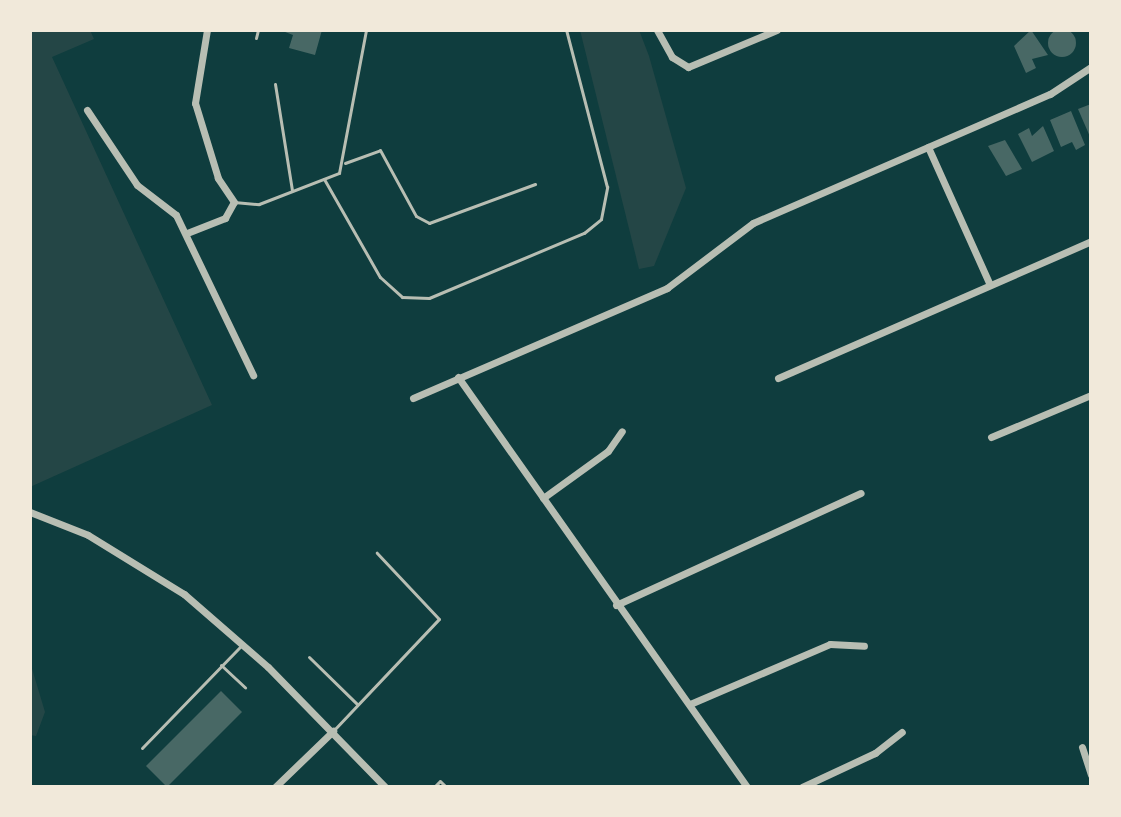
<!DOCTYPE html>
<style>
body{margin:0}
#map{position:relative;width:1121px;height:817px;overflow:hidden;background:#0f3d3e;font-family:"Archivo Narrow",sans-serif}
div>[style]{position:absolute}
.green>*{inset:0;background:#244646}
.building>*{inset:0;background:#486865}
.round{border-radius:50%}
.service>*{height:3px;margin:-1.5px;padding:0 1.5px;transform-origin:1.5px;border-radius:1.5px;background:#b8beb3}
.minor>*{height:7px;margin:-3.5px;padding:0 3.5px;transform-origin:3.5px;border-radius:3.5px;background:#b8beb3}
span{translate:-50% -50%;white-space:nowrap;text-align:center;line-height:1.15;-webkit-text-stroke:8px #f1e9da;paint-order:stroke}
.frame{position:absolute;inset:0;border:32px solid #f1e9da;pointer-events:none}
</style>
<div id="map">
<div class="green">
<i style="clip-path:polygon(30px 30px,90px 30px,94px 39px,52px 57px,212px 405px,30px 487px)"></i>
<i style="clip-path:polygon(580px 30px,639px 30px,649px 56px,686px 188px,654px 266px,639px 269px)"></i>
<i style="clip-path:polygon(30px 662px,45px 712px,36px 736px,30px 735px)"></i>
</div>
<div class="building">
<i class="round" style="left:1048px;top:29px;width:28px;height:28px"></i>
<i style="clip-path:polygon(280px 30px,322px 30px,315px 55px,289px 48px,293px 35px)"></i>
<i style="clip-path:polygon(1031px 30px,1048px 55px,1032px 59px,1036px 68px,1026px 73px,1014px 46px)"></i>
<i style="clip-path:polygon(1091px 104px,1091px 139px,1078px 109px)"></i>
<i style="clip-path:polygon(1071px 111px,1085px 145px,1076px 150px,1072px 142px,1061px 147px,1050px 120px)"></i>
<i style="clip-path:polygon(1043px 126px,1054px 151px,1032px 162px,1018px 134px,1029px 128px,1032px 136px)"></i>
<i style="clip-path:polygon(1005px 140px,1022px 169px,1006px 176px,988px 146px)"></i>
<i style="clip-path:polygon(221px 691px,242px 712px,167px 787px,146px 766px)"></i>
</div>
<div class="service">
<i style="left:256px;top:38px;width:8px;rotate:-76deg"></i>
<i style="left:275px;top:84px;width:107px;rotate:80.9deg"></i>
<i style="left:345px;top:163px;width:37px;rotate:-20deg"></i>
<i style="left:380px;top:150px;width:75px;rotate:61.4deg"></i>
<i style="left:416px;top:216px;width:15px;rotate:28deg"></i>
<i style="left:429px;top:223px;width:113px;rotate:-20.2deg"></i>
<i style="left:324px;top:179px;width:113px;rotate:60.3deg"></i>
<i style="left:380px;top:277px;width:30px;rotate:42deg"></i>
<i style="left:402px;top:297px;width:27px;rotate:2deg"></i>
<i style="left:429px;top:298px;width:168px;rotate:-22.8deg"></i>
<i style="left:584px;top:233px;width:22px;rotate:-39deg"></i>
<i style="left:601px;top:219px;width:33px;rotate:-79deg"></i>
<i style="left:607px;top:187px;width:162px;rotate:-104.6deg"></i>
<i style="left:234px;top:202px;width:25px;rotate:5deg"></i>
<i style="left:259px;top:204px;width:86px;rotate:-21.2deg"></i>
<i style="left:339px;top:173px;width:146px;rotate:-79.3deg"></i>
<i style="left:309px;top:657px;width:67px;rotate:44.4deg"></i>
<i style="left:221px;top:665px;width:33px;rotate:43deg"></i>
<i style="left:333px;top:731px;width:154px;rotate:-46.6deg"></i>
<i style="left:439px;top:619px;width:91px;rotate:-133.2deg"></i>
<i style="left:142px;top:748px;width:141px;rotate:-45.9deg"></i>
<i style="left:434px;top:787px;width:8px;rotate:-45deg"></i>
<i style="left:440px;top:781px;width:8px;rotate:45deg"></i>
</div>
<div class="minor">
<i style="left:657px;top:30px;width:31px;rotate:61deg"></i>
<i style="left:672px;top:57px;width:19px;rotate:32deg"></i>
<i style="left:688px;top:67px;width:96px;rotate:-22.6deg"></i>
<i style="left:87px;top:110px;width:90px;rotate:56.3deg"></i>
<i style="left:137px;top:185px;width:49px;rotate:37.6deg"></i>
<i style="left:176px;top:215px;width:178px;rotate:64.3deg"></i>
<i style="left:928px;top:147px;width:151px;rotate:65.8deg"></i>
<i style="left:187px;top:233px;width:41px;rotate:-21.5deg"></i>
<i style="left:225px;top:218px;width:18px;rotate:-61deg"></i>
<i style="left:234px;top:202px;width:29px;rotate:-124deg"></i>
<i style="left:218px;top:178px;width:78px;rotate:-107deg"></i>
<i style="left:195px;top:103px;width:74px;rotate:-80.7deg"></i>
<i style="left:458px;top:377px;width:502px;rotate:54.82deg"></i>
<i style="left:778px;top:378px;width:342px;rotate:-23.6deg"></i>
<i style="left:413px;top:398px;width:277px;rotate:-23.4deg"></i>
<i style="left:667px;top:288px;width:108px;rotate:-37.1deg"></i>
<i style="left:753px;top:223px;width:324px;rotate:-23.5deg"></i>
<i style="left:1050px;top:94px;width:49px;rotate:-33.4deg"></i>
<i style="left:991px;top:437px;width:108px;rotate:-22.8deg"></i>
<i style="left:543px;top:498px;width:80px;rotate:-35.9deg"></i>
<i style="left:608px;top:451px;width:24px;rotate:-55deg"></i>
<i style="left:30px;top:512px;width:62px;rotate:21.6deg"></i>
<i style="left:88px;top:535px;width:113px;rotate:31.6deg"></i>
<i style="left:184px;top:594px;width:111px;rotate:41deg"></i>
<i style="left:268px;top:667px;width:168px;rotate:45.7deg"></i>
<i style="left:616px;top:605px;width:269px;rotate:-24.6deg"></i>
<i style="left:690px;top:704px;width:152px;rotate:-23.2deg"></i>
<i style="left:830px;top:644px;width:34px;rotate:3deg"></i>
<i style="left:1082px;top:747px;width:29px;rotate:72deg"></i>
<i style="left:275px;top:787px;width:81px;rotate:-44deg"></i>
<i style="left:802px;top:787px;width:81px;rotate:-25deg"></i>
<i style="left:875px;top:753px;width:34px;rotate:-38deg"></i>
</div>
<div class="frame"></div>
</div>
